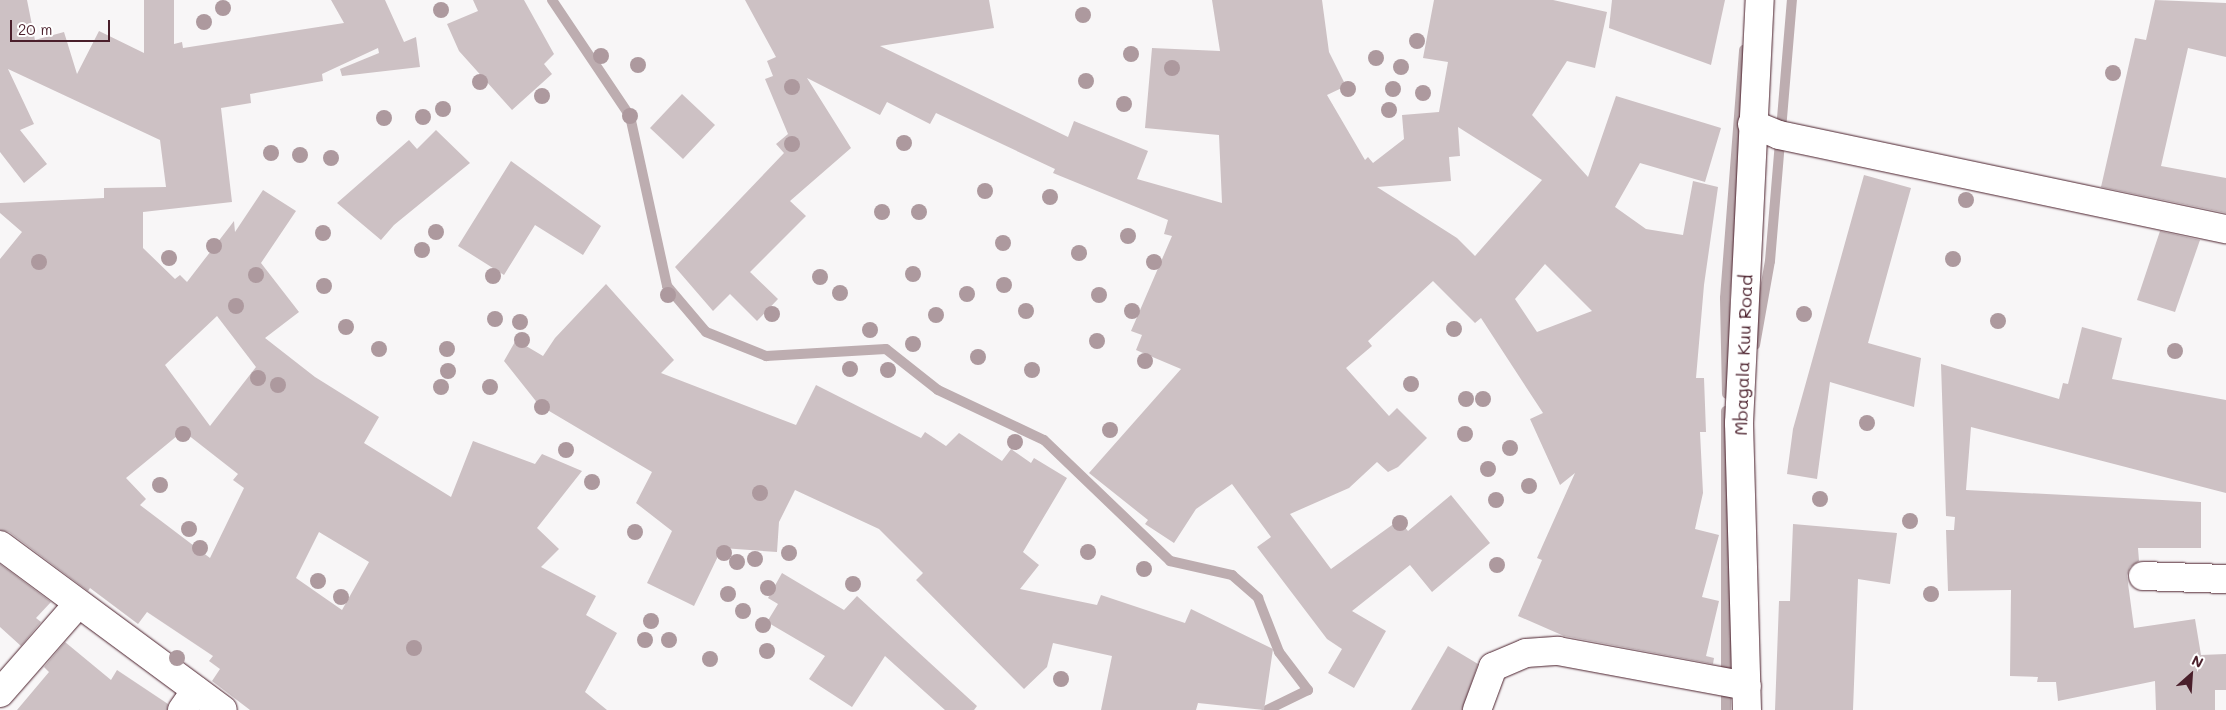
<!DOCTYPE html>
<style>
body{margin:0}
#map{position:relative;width:2226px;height:710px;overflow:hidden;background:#f8f6f7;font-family:Mali,sans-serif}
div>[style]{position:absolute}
.stream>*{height:10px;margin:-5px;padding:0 5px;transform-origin:5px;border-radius:5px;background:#bdadb0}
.building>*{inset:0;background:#cdc1c4}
.roads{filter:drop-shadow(0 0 1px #4a1f2b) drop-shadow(0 0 1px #4a1f2b)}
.minor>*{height:28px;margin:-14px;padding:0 14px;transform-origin:14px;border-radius:14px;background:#fff}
.trees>*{width:16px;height:16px;margin:-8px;border-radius:50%;background:#ad999e}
span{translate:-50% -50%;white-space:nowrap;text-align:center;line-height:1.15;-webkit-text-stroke:4px #fff;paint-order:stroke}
.street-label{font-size:18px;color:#4a1f2b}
.north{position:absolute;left:2166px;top:650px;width:50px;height:50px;-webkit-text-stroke:4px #fff;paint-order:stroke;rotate:26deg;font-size:14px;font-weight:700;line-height:20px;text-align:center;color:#4a1f2b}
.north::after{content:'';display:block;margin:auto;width:18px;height:22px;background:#4a1f2b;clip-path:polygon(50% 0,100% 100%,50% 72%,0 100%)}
.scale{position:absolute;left:10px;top:20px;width:100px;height:22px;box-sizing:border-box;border:2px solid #4a1f2b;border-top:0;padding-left:6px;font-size:15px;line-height:18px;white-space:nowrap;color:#4a1f2b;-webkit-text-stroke:4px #fff;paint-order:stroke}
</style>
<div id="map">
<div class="stream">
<i style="left:552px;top:0;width:140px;rotate:56.1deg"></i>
<i style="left:630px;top:116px;width:174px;rotate:77.7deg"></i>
<i style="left:667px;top:286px;width:60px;rotate:49.7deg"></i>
<i style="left:706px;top:332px;width:65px;rotate:21.8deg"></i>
<i style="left:766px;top:356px;width:120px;rotate:-3.3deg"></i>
<i style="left:886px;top:349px;width:66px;rotate:38.3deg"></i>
<i style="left:938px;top:390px;width:117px;rotate:25.3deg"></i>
<i style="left:1044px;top:440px;width:175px;rotate:43.8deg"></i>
<i style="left:1170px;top:561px;width:64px;rotate:12.7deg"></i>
<i style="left:1232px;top:575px;width:35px;rotate:41deg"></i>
<i style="left:1258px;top:598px;width:58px;rotate:68.7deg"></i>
<i style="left:1279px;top:652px;width:48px;rotate:52.7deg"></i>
<i style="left:1308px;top:690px;width:46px;rotate:154deg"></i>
<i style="left:1755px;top:345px;width:85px;rotate:-79.9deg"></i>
<i style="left:1770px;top:261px;width:262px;rotate:-85.2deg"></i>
<i style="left:1727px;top:394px;width:96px;rotate:-91.2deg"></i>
<i style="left:1725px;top:298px;width:249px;rotate:-85.6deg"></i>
<i style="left:1726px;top:710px;width:299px;rotate:-90deg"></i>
</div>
<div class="building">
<i style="clip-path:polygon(evenodd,0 0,27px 0,35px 40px,64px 32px,77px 74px,99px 31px,144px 53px,144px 0,174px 0,174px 44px,182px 42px,183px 48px,344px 23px,331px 0,385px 0,404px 42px,416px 37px,420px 67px,342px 76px,340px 69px,379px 53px,378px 48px,322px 74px,323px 81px,250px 94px,251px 103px,221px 108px,232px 202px,143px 212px,143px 248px,175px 279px,180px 275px,187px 282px,234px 221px,235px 232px,263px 190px,296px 211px,261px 263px,299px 312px,265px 338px,315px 377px,379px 417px,364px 443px,451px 497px,473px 441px,535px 464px,542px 454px,582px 471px,537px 528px,559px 549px,541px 567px,596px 596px,586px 615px,617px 633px,585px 692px,607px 710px,250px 710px,212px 681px,220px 669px,209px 661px,213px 656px,147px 612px,138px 624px,90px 588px,88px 591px,9px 532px,0 530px,0 259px,22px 232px,0 213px,0 203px,104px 198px,104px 188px,166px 187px,160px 140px,8px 69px,34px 124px,20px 130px,47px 164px,24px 183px,0 152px,0 0,217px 316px,256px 367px,210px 426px,165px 365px,217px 316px,0 0,183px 431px,238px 474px,233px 480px,244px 488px,210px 558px,140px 505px,146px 499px,126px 478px,183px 431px,0 0,319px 532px,369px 562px,342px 610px,296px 578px,319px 532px)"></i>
<i style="clip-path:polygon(473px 0,524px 0,554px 54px,544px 64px,552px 74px,512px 110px,459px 51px,447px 24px,478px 11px)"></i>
<i style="clip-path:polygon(evenodd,745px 0,989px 0,994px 28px,880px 46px,1068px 137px,1074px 121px,1148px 151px,1137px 179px,1222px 203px,1219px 135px,1145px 128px,1152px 48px,1220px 51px,1212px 0,1322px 0,1329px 52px,1346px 86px,1327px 95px,1365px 160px,1368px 157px,1373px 163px,1404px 139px,1402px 115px,1439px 112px,1448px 62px,1423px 58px,1434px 0,1553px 0,1607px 12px,1595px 68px,1567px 61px,1532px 115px,1588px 177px,1616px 96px,1721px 128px,1705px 182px,1640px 163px,1615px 207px,1646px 229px,1683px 235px,1693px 181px,1718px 187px,1704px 285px,1696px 378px,1704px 378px,1706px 432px,1700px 432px,1703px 493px,1695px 529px,1719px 535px,1702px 597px,1719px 601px,1706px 656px,1714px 658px,1713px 664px,1564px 636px,1518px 616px,1542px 560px,1537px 558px,1575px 473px,1560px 485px,1530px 419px,1543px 413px,1481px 318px,1475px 323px,1433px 281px,1368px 341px,1372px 346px,1346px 368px,1389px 416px,1397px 408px,1427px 438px,1398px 467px,1388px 472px,1377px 462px,1349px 488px,1290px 514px,1331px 569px,1399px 520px,1408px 531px,1451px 495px,1490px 543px,1432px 592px,1410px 565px,1352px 611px,1386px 631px,1354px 688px,1328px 673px,1342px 649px,1327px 639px,1257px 547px,1271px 537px,1232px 484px,1196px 509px,1174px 543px,1145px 524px,1148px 520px,1089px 473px,1181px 369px,1136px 350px,1142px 335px,1131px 331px,1172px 236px,1164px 234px,1168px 220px,1053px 173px,1055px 169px,936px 113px,930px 124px,887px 102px,880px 115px,807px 78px,851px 148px,790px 201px,806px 216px,750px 272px,778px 299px,757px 321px,730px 294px,713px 311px,675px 267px,784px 153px,776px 144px,788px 134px,765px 79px,773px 76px,767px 61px,776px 57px,745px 0,1458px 127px,1542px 180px,1475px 256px,1457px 238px,1377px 187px,1451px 181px,1449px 157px,1460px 156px,1458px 127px,745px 0,1545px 264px,1592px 311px,1537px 332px,1515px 299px,1545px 264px)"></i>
<i style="clip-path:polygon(1612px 0,1725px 0,1711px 65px,1609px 28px)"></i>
<i style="clip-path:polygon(2155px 0,2226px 3px,2226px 57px,2188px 48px,2161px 166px,2226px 178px,2226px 213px,2101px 187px,2135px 38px,2146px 40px)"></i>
<i style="clip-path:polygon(682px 94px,715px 125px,683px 159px,650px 128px)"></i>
<i style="clip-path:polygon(436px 130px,470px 163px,394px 225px,381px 240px,337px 203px,409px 140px,417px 149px)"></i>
<i style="clip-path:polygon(511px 161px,601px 226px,583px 255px,535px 225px,504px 275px,458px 246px)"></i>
<i style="clip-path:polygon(1864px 175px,1911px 188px,1868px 343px,1921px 358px,1914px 407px,1830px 382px,1817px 479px,1787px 474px,1793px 429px)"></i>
<i style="clip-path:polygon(2160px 231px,2200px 240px,2175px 312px,2137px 300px)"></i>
<i style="clip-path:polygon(606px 284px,674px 360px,661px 373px,796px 425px,816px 385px,921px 438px,925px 432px,946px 446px,959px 433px,1002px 461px,1011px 449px,1031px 463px,1034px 458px,1067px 478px,1023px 552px,1039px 565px,1020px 589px,1097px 605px,1101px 595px,1185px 623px,1191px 609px,1273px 649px,1264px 710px,1198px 703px,1196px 710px,1101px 710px,1112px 656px,1053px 643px,1047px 667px,1024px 689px,916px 580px,923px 573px,879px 529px,795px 490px,779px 522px,777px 552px,722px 548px,694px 606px,647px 583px,672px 531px,636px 503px,652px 472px,539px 405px,504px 361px,516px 340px,543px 356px,555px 338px)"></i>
<i style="clip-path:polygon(2082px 327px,2122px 338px,2112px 379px,2226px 400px,2226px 493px,1971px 427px,1966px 490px,2201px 502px,2201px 548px,2138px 548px,2139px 561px,2130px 567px,2127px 576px,2134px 628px,2195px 619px,2201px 655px,2226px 654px,2226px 690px,2215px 690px,2215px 710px,2156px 710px,2155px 681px,2058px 701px,2056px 682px,2037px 682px,2038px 677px,2010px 676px,2011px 590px,1948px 591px,1946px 530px,1954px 530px,1955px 517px,1946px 516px,1941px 364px,2059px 399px,2063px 383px,2068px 384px)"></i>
<i style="clip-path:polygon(1793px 524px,1897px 533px,1890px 584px,1858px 579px,1853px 710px,1775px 710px,1779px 601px,1790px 601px)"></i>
<i style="clip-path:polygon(0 564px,51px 602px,36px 618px,41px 622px,21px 646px,0 627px)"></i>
<i style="clip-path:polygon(782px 573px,844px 610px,857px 596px,977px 706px,974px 710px,945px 710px,885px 656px,852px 707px,809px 679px,825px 656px,767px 622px,778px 604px,768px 598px)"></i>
<i style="clip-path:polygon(65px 642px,111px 680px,117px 670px,168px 704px,167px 710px,17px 710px,49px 672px,44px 667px)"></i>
<i style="clip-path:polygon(1448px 646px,1478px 664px,1462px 710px,1411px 710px)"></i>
</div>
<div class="roads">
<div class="minor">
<i style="left:1752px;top:124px;width:29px;rotate:22deg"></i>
<i style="left:1779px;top:135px;width:457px;rotate:11.9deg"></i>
<i style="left:0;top:545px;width:277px;rotate:36.5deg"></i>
<i style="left:2143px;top:576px;width:83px;rotate:2.1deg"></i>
<i style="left:0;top:693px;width:118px;rotate:-48.8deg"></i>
<i style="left:182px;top:710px;width:24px;rotate:-55deg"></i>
<i style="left:1477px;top:710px;width:46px;rotate:-69.6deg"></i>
<i style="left:1493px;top:667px;width:36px;rotate:-23deg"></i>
<i style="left:1526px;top:653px;width:32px;rotate:-4deg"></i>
<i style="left:1558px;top:651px;width:192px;rotate:10.5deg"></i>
<i style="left:1747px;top:710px;width:287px;rotate:-91.6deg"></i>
<i style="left:1739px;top:423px;width:424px;rotate:-87.2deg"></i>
</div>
</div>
<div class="trees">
<i style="left:223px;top:8px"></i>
<i style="left:441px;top:10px"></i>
<i style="left:1083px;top:15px"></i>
<i style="left:204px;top:22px"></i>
<i style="left:1417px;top:41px"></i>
<i style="left:1131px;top:54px"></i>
<i style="left:601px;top:56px"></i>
<i style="left:1376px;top:58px"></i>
<i style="left:638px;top:65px"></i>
<i style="left:1401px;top:67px"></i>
<i style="left:1172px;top:68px"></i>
<i style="left:2113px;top:73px"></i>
<i style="left:1086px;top:81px"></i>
<i style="left:480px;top:82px"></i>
<i style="left:792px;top:87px"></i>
<i style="left:1348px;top:89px"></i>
<i style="left:1393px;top:89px"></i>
<i style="left:1423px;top:93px"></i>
<i style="left:542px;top:96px"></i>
<i style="left:1124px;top:104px"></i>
<i style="left:443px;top:109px"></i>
<i style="left:1389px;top:110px"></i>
<i style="left:630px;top:116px"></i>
<i style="left:423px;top:117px"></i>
<i style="left:384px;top:118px"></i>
<i style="left:904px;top:143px"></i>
<i style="left:792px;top:144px"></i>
<i style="left:271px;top:153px"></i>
<i style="left:300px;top:155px"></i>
<i style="left:331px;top:158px"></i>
<i style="left:985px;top:191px"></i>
<i style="left:1050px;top:197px"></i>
<i style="left:1966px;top:200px"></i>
<i style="left:882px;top:212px"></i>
<i style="left:919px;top:212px"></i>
<i style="left:436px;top:232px"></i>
<i style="left:323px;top:233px"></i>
<i style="left:1128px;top:236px"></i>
<i style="left:1003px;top:243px"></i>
<i style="left:214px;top:246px"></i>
<i style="left:422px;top:250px"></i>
<i style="left:1079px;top:253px"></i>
<i style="left:169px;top:258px"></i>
<i style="left:1953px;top:259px"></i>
<i style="left:39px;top:262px"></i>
<i style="left:1154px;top:262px"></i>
<i style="left:913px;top:274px"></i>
<i style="left:256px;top:275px"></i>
<i style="left:493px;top:276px"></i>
<i style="left:820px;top:277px"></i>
<i style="left:1004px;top:285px"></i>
<i style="left:324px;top:286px"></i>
<i style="left:840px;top:293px"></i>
<i style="left:967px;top:294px"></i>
<i style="left:668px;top:295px"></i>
<i style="left:1099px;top:295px"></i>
<i style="left:236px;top:306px"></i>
<i style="left:1026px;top:311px"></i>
<i style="left:1132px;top:311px"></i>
<i style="left:772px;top:314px"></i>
<i style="left:1804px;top:314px"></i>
<i style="left:936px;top:315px"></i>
<i style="left:495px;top:319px"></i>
<i style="left:1998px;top:321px"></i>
<i style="left:520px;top:322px"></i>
<i style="left:346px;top:327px"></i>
<i style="left:1454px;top:329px"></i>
<i style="left:870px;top:330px"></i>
<i style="left:522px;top:340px"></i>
<i style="left:1097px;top:341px"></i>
<i style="left:913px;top:344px"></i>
<i style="left:379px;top:349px"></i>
<i style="left:447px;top:349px"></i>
<i style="left:2175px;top:351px"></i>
<i style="left:978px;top:357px"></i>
<i style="left:1145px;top:361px"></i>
<i style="left:850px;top:369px"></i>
<i style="left:888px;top:370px"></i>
<i style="left:1032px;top:370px"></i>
<i style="left:448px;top:371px"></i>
<i style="left:258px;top:378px"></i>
<i style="left:1411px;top:384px"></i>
<i style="left:278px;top:385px"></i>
<i style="left:441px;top:387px"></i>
<i style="left:490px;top:387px"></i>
<i style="left:1466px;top:399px"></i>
<i style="left:1483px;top:399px"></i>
<i style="left:542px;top:407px"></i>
<i style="left:1867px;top:423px"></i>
<i style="left:1110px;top:430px"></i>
<i style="left:183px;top:434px"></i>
<i style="left:1465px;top:434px"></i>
<i style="left:1015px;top:442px"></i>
<i style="left:1510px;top:448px"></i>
<i style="left:566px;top:450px"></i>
<i style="left:1488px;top:469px"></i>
<i style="left:592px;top:482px"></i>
<i style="left:160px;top:485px"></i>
<i style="left:1529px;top:486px"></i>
<i style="left:760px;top:493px"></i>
<i style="left:1820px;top:499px"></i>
<i style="left:1496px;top:500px"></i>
<i style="left:1910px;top:521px"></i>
<i style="left:1400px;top:523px"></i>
<i style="left:189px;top:529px"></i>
<i style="left:635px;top:532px"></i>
<i style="left:200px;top:548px"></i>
<i style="left:1088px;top:552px"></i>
<i style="left:724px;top:553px"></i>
<i style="left:789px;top:553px"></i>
<i style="left:755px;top:559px"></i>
<i style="left:737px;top:562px"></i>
<i style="left:1497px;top:565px"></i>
<i style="left:1144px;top:569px"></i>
<i style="left:318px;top:581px"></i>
<i style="left:853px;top:584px"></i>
<i style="left:768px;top:588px"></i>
<i style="left:728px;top:594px"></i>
<i style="left:1931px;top:594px"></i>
<i style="left:341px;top:597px"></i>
<i style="left:743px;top:611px"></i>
<i style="left:651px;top:621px"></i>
<i style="left:763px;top:625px"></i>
<i style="left:645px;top:640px"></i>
<i style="left:669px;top:640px"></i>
<i style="left:414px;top:648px"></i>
<i style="left:767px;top:651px"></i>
<i style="left:177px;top:658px"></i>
<i style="left:710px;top:659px"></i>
<i style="left:1061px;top:679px"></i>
</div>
<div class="street-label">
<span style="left:1743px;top:355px;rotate:-88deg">Mbagala Kuu Road</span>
</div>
<div class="north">N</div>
<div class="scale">20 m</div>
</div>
